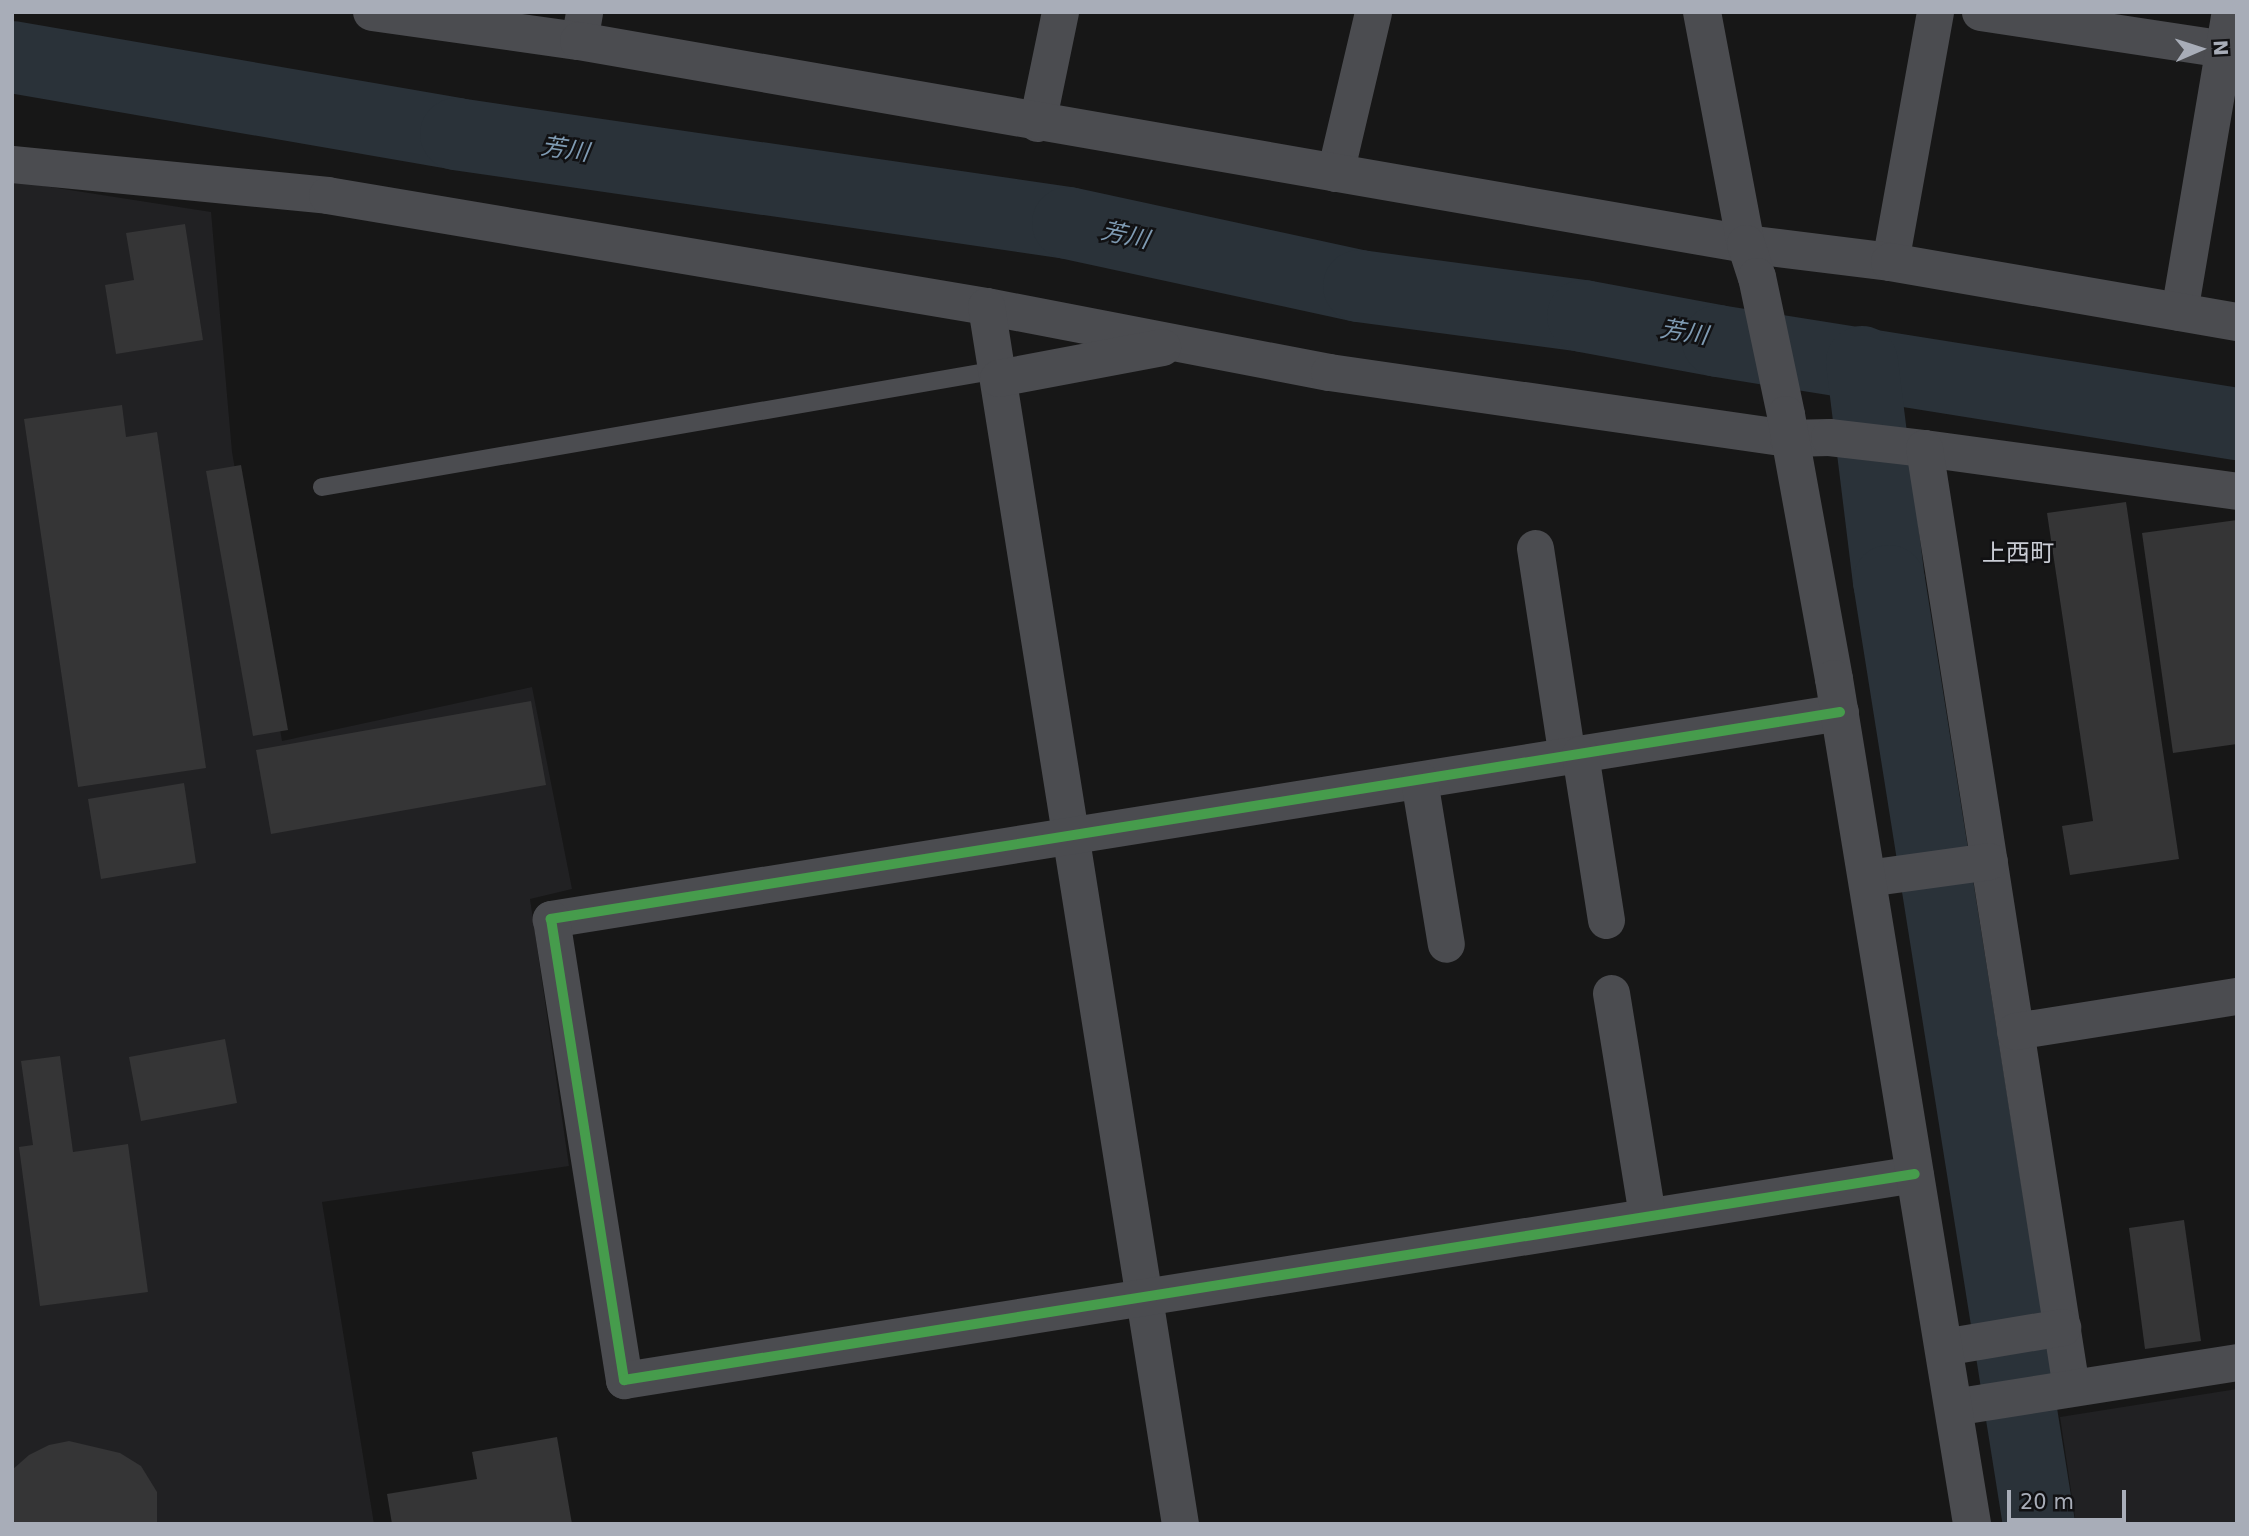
<!DOCTYPE html>
<meta charset="utf-8">
<style>
body{margin:0}
#map{position:relative;width:2249px;height:1536px;overflow:hidden;background:#171717;font-family:"DejaVu Sans","Noto Sans JP",sans-serif}
div>[style]{position:absolute}
.built>*{inset:0;background:#212123}
.river>*{height:72px;margin:-36px;padding:0 36px;transform-origin:36px;border-radius:36px;background:#2a3239}
.building>*{inset:0;background:#353536}
.service>*{height:18px;margin:-9px;padding:0 9px;transform-origin:9px;border-radius:9px;background:#4b4c50}
.minor>*{height:37px;margin:-18.5px;padding:0 18.5px;transform-origin:18.5px;border-radius:18.5px;background:#4b4c50}
.tertiary>*{height:38px;margin:-19px;padding:0 19px;transform-origin:19px;border-radius:19px;background:#4b4c50}
.cycleway>*{height:10px;margin:-5px;padding:0 5px;transform-origin:5px;border-radius:5px;background:#469c4c}
span{translate:-50% -50%;white-space:nowrap;text-align:center;line-height:1.15;-webkit-text-stroke:5px #111113;paint-order:stroke}
.water-label{font-size:24px;color:#7f9bb3;font-style:italic}
.neighbourhood-label{font-size:24px;color:#c9ccd4}
.frame{position:absolute;inset:0;border:14px solid #a8adb8;pointer-events:none}
.north{position:absolute;left:2165px;top:14px;width:70px;height:70px;-webkit-text-stroke:5px #111113;paint-order:stroke;rotate:87deg;font-size:19px;font-weight:700;line-height:28px;text-align:center;color:#a8adb8}
.north::after{content:'';display:block;margin:auto;width:24px;height:32px;background:#a8adb8;clip-path:polygon(50% 0,100% 100%,50% 72%,0 100%)}
.scale{position:absolute;left:2007px;top:1490px;width:119px;height:32px;box-sizing:border-box;border:4px solid #a8adb8;border-top:0;padding-left:9px;font-size:21px;line-height:24px;white-space:nowrap;color:#a8adb8;-webkit-text-stroke:5px #111113;paint-order:stroke}
</style>
<div id="map">
<div class="built">
<i style="clip-path:polygon(12px 181px,211px 212px,232px 452px,282px 741px,532px 687px,572px 889px,530px 899px,569px 1166px,322px 1202px,374px 1524px,12px 1524px)"></i>
<i style="clip-path:polygon(2237px 1389px,2237px 1524px,2076px 1524px,2060px 1417px)"></i>
</div>
<div class="river">
<i style="left:12px;top:57px;width:451px;rotate:9.8deg"></i>
<i style="left:456px;top:134px;width:618px;rotate:8.27deg"></i>
<i style="left:1068px;top:223px;width:298px;rotate:12.2deg"></i>
<i style="left:1359px;top:286px;width:226px;rotate:7.6deg"></i>
<i style="left:1583px;top:316px;width:137px;rotate:10.5deg"></i>
<i style="left:1718px;top:341px;width:526px;rotate:9.09deg"></i>
<i style="left:1862px;top:362px;width:221px;rotate:83deg"></i>
<i style="left:1889px;top:581px;width:955px;rotate:80.96deg"></i>
</div>
<div class="building">
<i style="clip-path:polygon(185px 224px,203px 340px,116px 354px,105px 285px,134px 280px,126px 233px)"></i>
<i style="clip-path:polygon(122px 405px,126px 437px,157px 432px,206px 768px,78px 787px,24px 419px)"></i>
<i style="clip-path:polygon(241px 465px,288px 730px,253px 736px,206px 471px)"></i>
<i style="clip-path:polygon(2126px 502px,2179px 859px,2070px 875px,2062px 826px,2093px 821px,2047px 513px)"></i>
<i style="clip-path:polygon(2237px 520px,2237px 744px,2173px 753px,2142px 533px)"></i>
<i style="clip-path:polygon(531px 701px,546px 785px,271px 834px,256px 750px)"></i>
<i style="clip-path:polygon(184px 783px,196px 863px,101px 879px,88px 799px)"></i>
<i style="clip-path:polygon(225px 1039px,237px 1103px,141px 1121px,129px 1057px)"></i>
<i style="clip-path:polygon(60px 1056px,73px 1152px,128px 1144px,148px 1292px,40px 1306px,19px 1147px,33px 1145px,21px 1061px)"></i>
<i style="clip-path:polygon(2184px 1220px,2201px 1341px,2145px 1349px,2129px 1228px)"></i>
<i style="clip-path:polygon(557px 1437px,572px 1524px,392px 1524px,387px 1494px,477px 1479px,472px 1452px)"></i>
<i style="clip-path:polygon(69px 1441px,120px 1453px,141px 1466px,157px 1492px,157px 1524px,12px 1524px,12px 1470px,29px 1455px,49px 1445px)"></i>
</div>
<div class="service">
<i style="left:322px;top:487px;width:685px;rotate:-9.83deg"></i>
</div>
<div class="minor">
<i style="left:1980px;top:12px;width:260px;rotate:8.6deg"></i>
<i style="left:579px;top:41px;width:29px;rotate:-80deg"></i>
<i style="left:1037px;top:123px;width:113px;rotate:-78.3deg"></i>
<i style="left:12px;top:164px;width:317px;rotate:5.6deg"></i>
<i style="left:327px;top:195px;width:668px;rotate:9.56deg"></i>
<i style="left:986px;top:306px;width:349px;rotate:10.9deg"></i>
<i style="left:1329px;top:372px;width:464px;rotate:8.2deg"></i>
<i style="left:1788px;top:438px;width:41px;rotate:-1.4deg"></i>
<i style="left:1829px;top:437px;width:96px;rotate:6.6deg"></i>
<i style="left:1924px;top:448px;width:316px;rotate:7.8deg"></i>
<i style="left:1335px;top:173px;width:165px;rotate:-76.7deg"></i>
<i style="left:1890px;top:262px;width:254px;rotate:-79.8deg"></i>
<i style="left:986px;top:306px;width:1233px;rotate:80.95deg"></i>
<i style="left:2179px;top:312px;width:304px;rotate:-80.4deg"></i>
<i style="left:998px;top:378px;width:167px;rotate:-10.7deg"></i>
<i style="left:1924px;top:448px;width:951px;rotate:81.11deg"></i>
<i style="left:1535px;top:548px;width:210px;rotate:81.3deg"></i>
<i style="left:1840px;top:712px;width:1306px;rotate:170.88deg"></i>
<i style="left:551px;top:919px;width:467px;rotate:81deg"></i>
<i style="left:624px;top:1380px;width:1307px;rotate:-9.07deg"></i>
<i style="left:1580px;top:754px;width:168px;rotate:81.1deg"></i>
<i style="left:1419px;top:780px;width:166px;rotate:80.7deg"></i>
<i style="left:1867px;top:878px;width:123px;rotate:-7.9deg"></i>
<i style="left:1611px;top:993px;width:226px;rotate:80.8deg"></i>
<i style="left:2015px;top:1031px;width:225px;rotate:-9deg"></i>
<i style="left:1943px;top:1347px;width:121px;rotate:-9.5deg"></i>
<i style="left:1953px;top:1407px;width:288px;rotate:-9deg"></i>
</div>
<div class="tertiary">
<i style="left:372px;top:12px;width:209px;rotate:8deg"></i>
<i style="left:579px;top:41px;width:1185px;rotate:9.87deg"></i>
<i style="left:1746px;top:244px;width:145px;rotate:7.1deg"></i>
<i style="left:1890px;top:262px;width:352px;rotate:9.8deg"></i>
<i style="left:1702px;top:12px;width:236px;rotate:79.3deg"></i>
<i style="left:1746px;top:244px;width:35px;rotate:72deg"></i>
<i style="left:1757px;top:277px;width:141px;rotate:78.1deg"></i>
<i style="left:1786px;top:415px;width:268px;rotate:79.7deg"></i>
<i style="left:1834px;top:679px;width:856px;rotate:80.72deg"></i>
</div>
<div class="cycleway">
<i style="left:1840px;top:712px;width:1306px;rotate:170.88deg"></i>
<i style="left:551px;top:919px;width:467px;rotate:81deg"></i>
<i style="left:624px;top:1380px;width:1307px;rotate:-9.07deg"></i>
</div>
<div class="water-label">
<span style="left:565px;top:150px;rotate:8deg">芳川</span>
<span style="left:1125px;top:236px;rotate:12deg">芳川</span>
<span style="left:1684px;top:333px;rotate:9deg">芳川</span>
</div>
<div class="neighbourhood-label">
<span style="left:2018px;top:554px">上西町</span>
</div>
<div class="frame"></div>
<div class="north">N</div>
<div class="scale">20 m</div>
</div>
